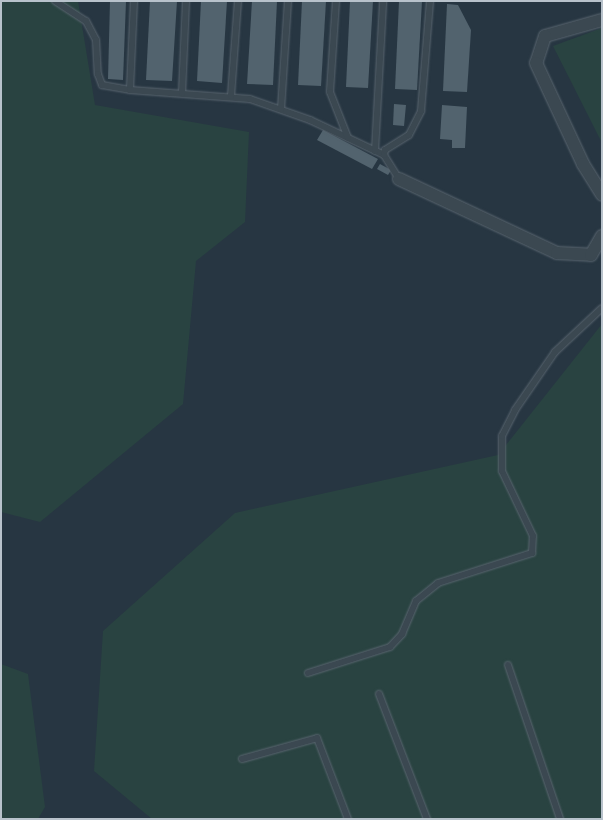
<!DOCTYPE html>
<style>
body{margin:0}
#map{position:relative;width:603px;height:820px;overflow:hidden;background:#273642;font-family:Raleway,sans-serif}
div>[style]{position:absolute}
.green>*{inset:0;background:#294341}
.building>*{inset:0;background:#52636e}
.roads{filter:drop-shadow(0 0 1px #59656f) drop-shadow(0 0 1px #59656f)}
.lane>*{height:6px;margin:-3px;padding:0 3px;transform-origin:3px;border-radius:3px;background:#3b4851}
.street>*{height:12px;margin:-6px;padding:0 6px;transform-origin:6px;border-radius:6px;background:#3b4851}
span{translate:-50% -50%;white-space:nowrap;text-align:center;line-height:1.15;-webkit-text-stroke:3.5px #202d37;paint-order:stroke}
.frame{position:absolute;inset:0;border:2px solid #b8c2cb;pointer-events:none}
</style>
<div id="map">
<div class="green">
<i style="clip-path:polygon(1px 1px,78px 1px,95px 105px,249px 132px,245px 222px,196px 261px,183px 404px,40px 522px,1px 512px)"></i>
<i style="clip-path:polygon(602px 28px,602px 143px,553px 46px)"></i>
<i style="clip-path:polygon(602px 324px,602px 819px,152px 819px,94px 771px,103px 631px,235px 513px,498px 455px)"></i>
<i style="clip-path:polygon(1px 664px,28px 674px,45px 807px,38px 819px,1px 819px)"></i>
</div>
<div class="building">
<i style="clip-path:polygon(110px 1px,126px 1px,123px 80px,108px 79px)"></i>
<i style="clip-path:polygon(150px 1px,177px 1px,172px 81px,146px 80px)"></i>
<i style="clip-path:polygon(201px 1px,227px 1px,222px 83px,197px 81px)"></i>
<i style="clip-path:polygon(252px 1px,277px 1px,273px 85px,247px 84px)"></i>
<i style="clip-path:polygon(302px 1px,326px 1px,321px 86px,298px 85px)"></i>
<i style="clip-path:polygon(350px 1px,373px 1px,368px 88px,346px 87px)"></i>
<i style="clip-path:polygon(399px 1px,422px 1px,417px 90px,395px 89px)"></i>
<i style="clip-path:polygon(447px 4px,458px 5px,471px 30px,467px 92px,443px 91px)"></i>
<i style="clip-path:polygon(394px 104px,406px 105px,404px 126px,393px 125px)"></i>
<i style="clip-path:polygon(442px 105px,467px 107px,465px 148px,452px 148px,452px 140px,440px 139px)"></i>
<i style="clip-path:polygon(323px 130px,378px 159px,372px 169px,317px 140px)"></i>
<i style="clip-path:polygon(380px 164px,391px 170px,388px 175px,377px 169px)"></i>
</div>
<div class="roads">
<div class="lane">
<i style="left:55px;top:1px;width:37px;rotate:33deg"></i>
<i style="left:86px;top:21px;width:21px;rotate:62deg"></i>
<i style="left:96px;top:40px;width:34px;rotate:87deg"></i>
<i style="left:98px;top:74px;width:12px;rotate:70deg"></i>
<i style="left:102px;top:85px;width:28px;rotate:10deg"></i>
<i style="left:134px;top:1px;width:89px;rotate:92.6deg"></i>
<i style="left:130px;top:90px;width:120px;rotate:4.3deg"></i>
<i style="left:250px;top:99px;width:64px;rotate:19.3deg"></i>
<i style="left:310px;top:120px;width:82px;rotate:25.3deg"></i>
<i style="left:336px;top:1px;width:91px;rotate:93.8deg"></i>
<i style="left:330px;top:92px;width:49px;rotate:68.6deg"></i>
<i style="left:182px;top:93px;width:92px;rotate:-87.5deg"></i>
<i style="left:231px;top:96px;width:95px;rotate:-85.8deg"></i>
<i style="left:281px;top:109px;width:108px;rotate:-86.3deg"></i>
<i style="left:375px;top:151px;width:150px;rotate:-86.9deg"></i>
<i style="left:399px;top:179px;width:28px;rotate:-122deg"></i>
<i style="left:384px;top:155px;width:5px;rotate:-79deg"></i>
<i style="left:385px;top:150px;width:28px;rotate:-32deg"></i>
<i style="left:409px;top:135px;width:27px;rotate:-63deg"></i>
<i style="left:421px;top:111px;width:110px;rotate:-85.3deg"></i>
<i style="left:508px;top:665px;width:163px;rotate:71.3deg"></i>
<i style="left:308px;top:673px;width:86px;rotate:-17.6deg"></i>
<i style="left:390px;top:647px;width:18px;rotate:-47deg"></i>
<i style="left:402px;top:634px;width:36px;rotate:-67deg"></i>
<i style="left:416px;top:601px;width:28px;rotate:-39deg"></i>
<i style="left:438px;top:583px;width:99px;rotate:-17.7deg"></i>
<i style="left:532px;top:553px;width:17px;rotate:-87deg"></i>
<i style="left:533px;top:536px;width:72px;rotate:-115.5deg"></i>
<i style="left:502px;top:471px;width:35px;rotate:-90deg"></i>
<i style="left:502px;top:436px;width:29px;rotate:-63deg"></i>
<i style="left:515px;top:410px;width:70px;rotate:-55.4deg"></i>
<i style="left:555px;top:352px;width:64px;rotate:-43.1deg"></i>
<i style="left:379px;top:694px;width:134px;rotate:69deg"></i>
<i style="left:242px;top:759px;width:78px;rotate:-15.6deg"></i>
<i style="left:317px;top:738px;width:87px;rotate:69.1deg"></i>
</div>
<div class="street">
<i style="left:602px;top:20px;width:59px;rotate:164.3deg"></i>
<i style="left:545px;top:36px;width:28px;rotate:108deg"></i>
<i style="left:536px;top:63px;width:111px;rotate:65deg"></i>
<i style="left:583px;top:164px;width:36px;rotate:58deg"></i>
<i style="left:399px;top:179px;width:174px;rotate:25.1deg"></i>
<i style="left:557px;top:253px;width:34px;rotate:3deg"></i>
<i style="left:591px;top:255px;width:22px;rotate:-60deg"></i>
</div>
</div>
<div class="frame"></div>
</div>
